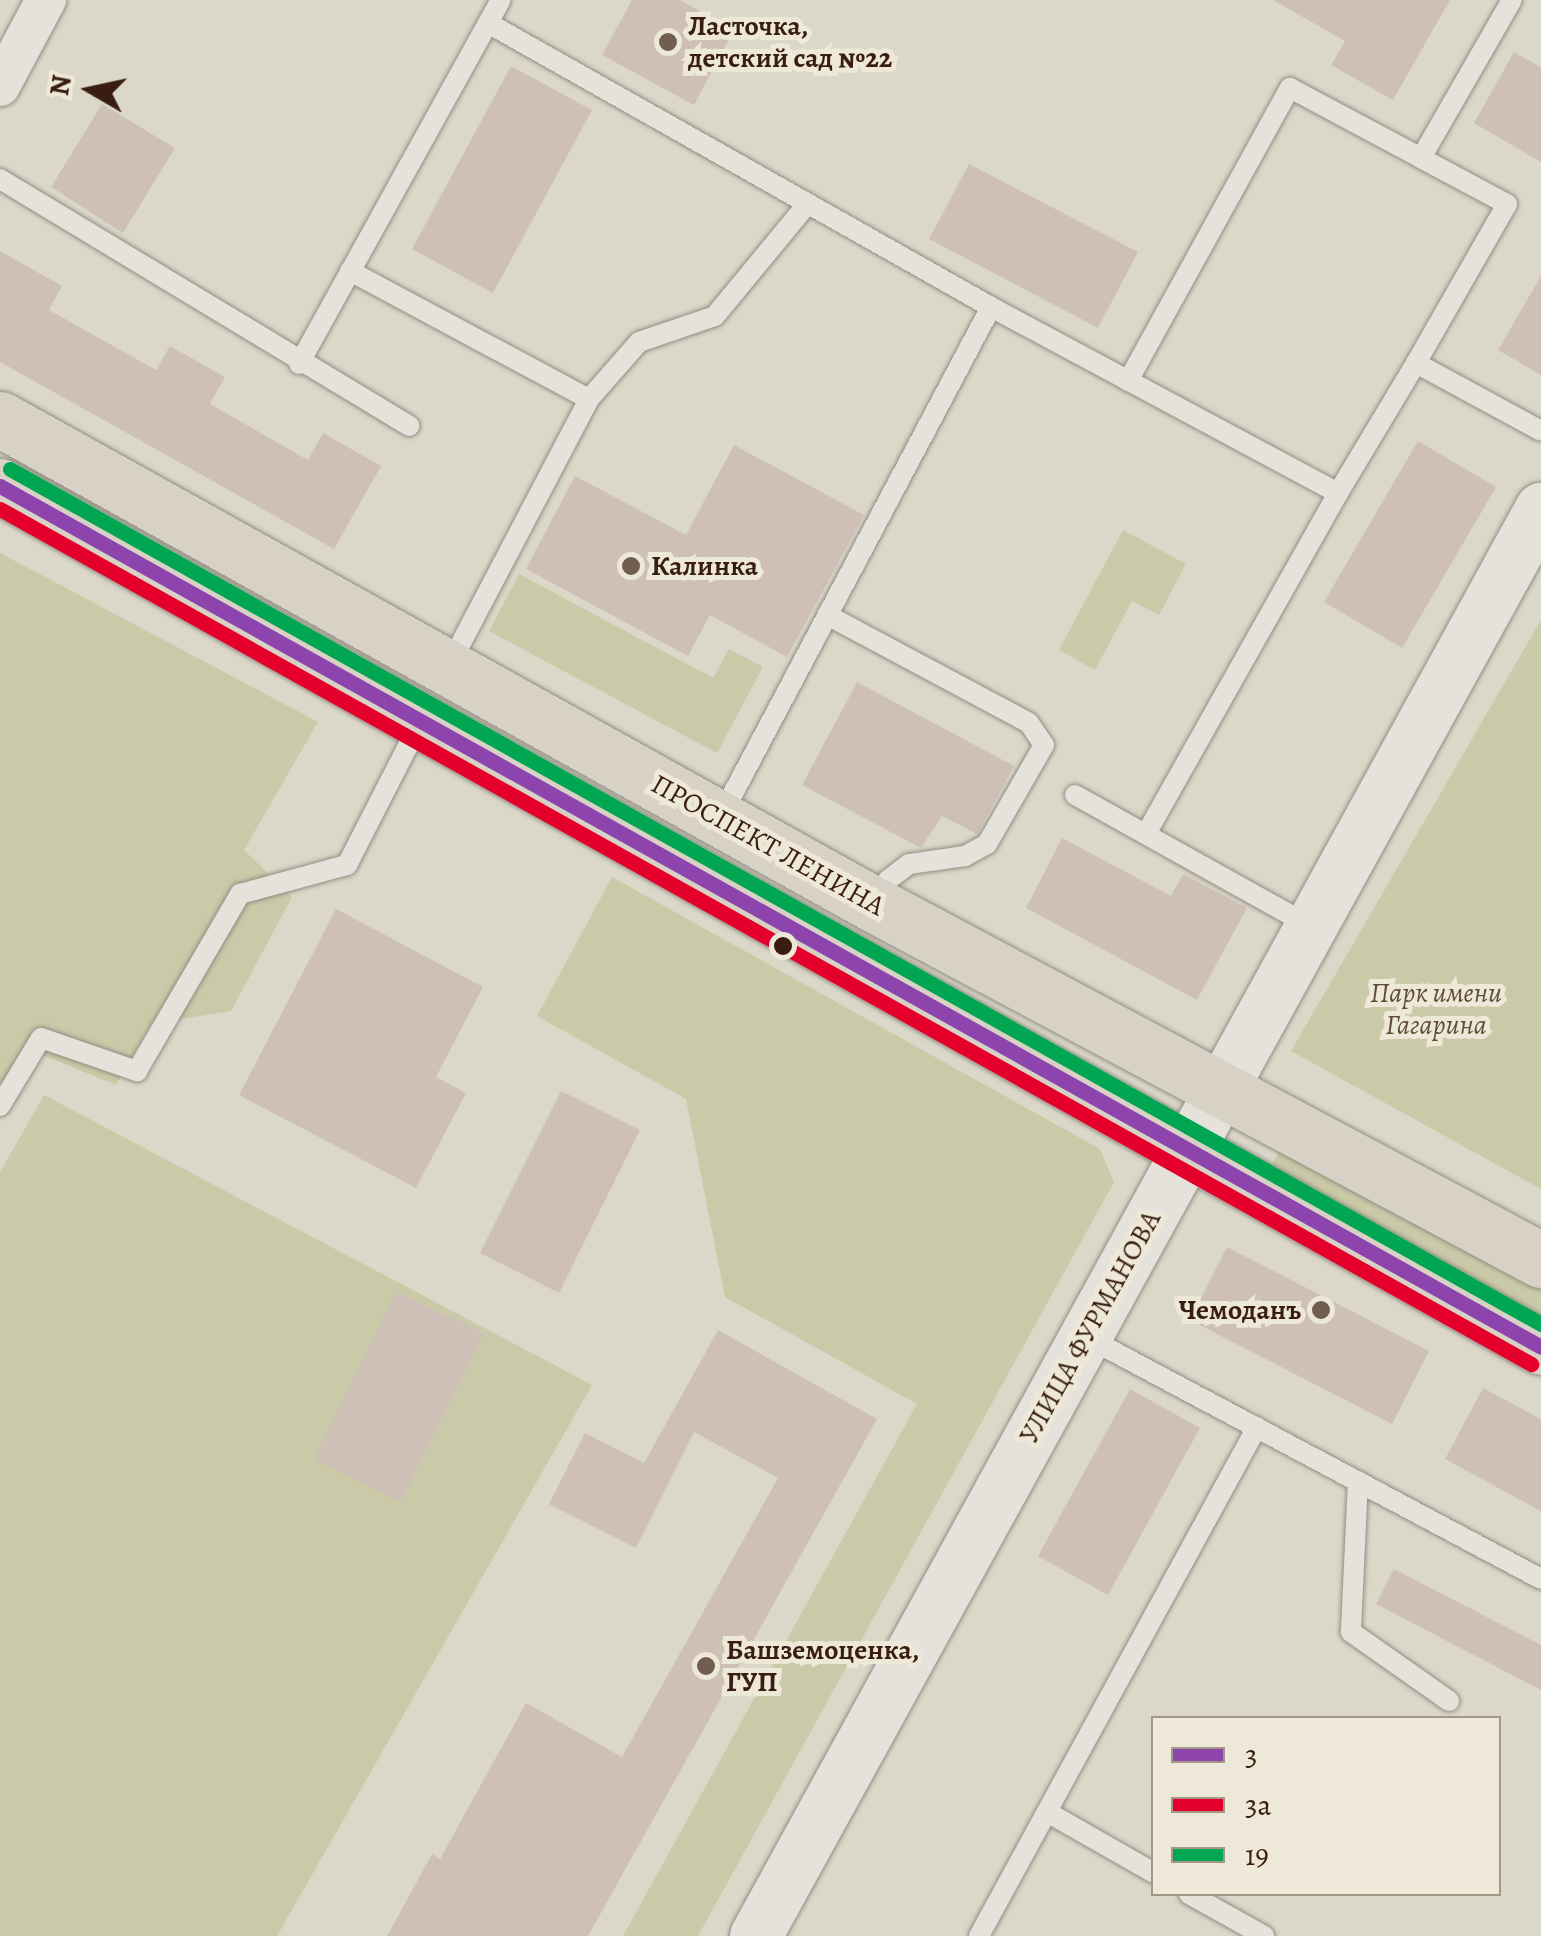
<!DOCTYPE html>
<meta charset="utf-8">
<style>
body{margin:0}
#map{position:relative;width:1541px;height:1936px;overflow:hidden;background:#dbd8c9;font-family:Alegreya,serif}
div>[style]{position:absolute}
.green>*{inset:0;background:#cacaa8}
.building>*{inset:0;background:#cec0b6}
.roads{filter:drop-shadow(0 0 2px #928d83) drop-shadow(0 0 2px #928d83)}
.service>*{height:20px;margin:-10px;padding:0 10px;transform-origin:10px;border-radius:10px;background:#e4e2db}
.minor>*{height:40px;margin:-20px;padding:0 20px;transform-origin:20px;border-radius:20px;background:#e4e2db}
.tertiary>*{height:52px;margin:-26px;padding:0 26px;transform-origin:26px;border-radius:26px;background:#e4e2db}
.primary>*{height:55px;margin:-27.5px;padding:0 27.5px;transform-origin:27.5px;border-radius:27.5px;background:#d8d2c6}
.bus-1>*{height:15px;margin:-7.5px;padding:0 7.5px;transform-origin:7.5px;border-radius:7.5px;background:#8e44ad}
.bus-2>*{height:15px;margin:-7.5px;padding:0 7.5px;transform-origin:7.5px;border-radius:7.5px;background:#e4002b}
.bus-3>*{height:15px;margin:-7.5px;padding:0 7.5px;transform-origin:7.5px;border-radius:7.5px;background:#00a651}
.dots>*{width:28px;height:28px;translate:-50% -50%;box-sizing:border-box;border:5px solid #ede8d7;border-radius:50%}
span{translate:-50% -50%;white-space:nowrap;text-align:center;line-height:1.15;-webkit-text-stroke:10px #ede8d7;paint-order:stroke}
.poi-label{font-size:28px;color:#391d11;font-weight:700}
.left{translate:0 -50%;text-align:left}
.right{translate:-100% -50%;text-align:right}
.street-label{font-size:28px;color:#391d11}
.park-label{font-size:28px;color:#604d36;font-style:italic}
.legend{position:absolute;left:1151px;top:1716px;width:350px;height:180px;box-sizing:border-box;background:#ede8d7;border:2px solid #a59788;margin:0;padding:12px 18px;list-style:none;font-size:30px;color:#391d11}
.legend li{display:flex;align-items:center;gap:20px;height:50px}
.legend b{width:50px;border:2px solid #a59788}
.north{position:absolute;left:40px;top:40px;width:100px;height:100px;-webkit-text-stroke:8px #ede8d7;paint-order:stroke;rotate:279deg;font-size:28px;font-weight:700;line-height:40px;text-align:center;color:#391d11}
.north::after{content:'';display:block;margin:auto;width:35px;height:45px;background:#391d11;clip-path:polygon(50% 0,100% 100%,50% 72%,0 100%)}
</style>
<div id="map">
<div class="green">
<i style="clip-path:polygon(1123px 530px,1186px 564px,1159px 615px,1132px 601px,1095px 670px,1059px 650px)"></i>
<i style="clip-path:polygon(0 553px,318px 722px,244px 850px,292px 897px,231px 1011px,151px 1024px,116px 1085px,35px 1052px,0 1097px)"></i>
<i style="clip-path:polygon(519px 574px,713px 678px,729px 649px,763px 667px,717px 753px,489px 631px)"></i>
<i style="clip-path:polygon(1541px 620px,1541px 1189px,1291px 1051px)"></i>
<i style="clip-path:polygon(612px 877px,1100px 1149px,1114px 1182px,698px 1936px,623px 1936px,917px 1404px,725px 1297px,686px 1099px,537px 1016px)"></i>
<i style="clip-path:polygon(44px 1095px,592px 1385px,277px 1936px,0 1936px,0 1172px)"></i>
<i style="clip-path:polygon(1282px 1146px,1541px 1289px,1541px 1325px,1267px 1174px)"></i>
</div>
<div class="building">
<i style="clip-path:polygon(632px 0,680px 0,734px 30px,694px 105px,602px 55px)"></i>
<i style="clip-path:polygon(1273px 0,1450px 0,1393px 100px,1331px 65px,1345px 41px)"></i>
<i style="clip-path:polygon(1514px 52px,1541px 67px,1541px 162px,1474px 123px)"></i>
<i style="clip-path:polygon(511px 66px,592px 110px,493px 293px,412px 249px)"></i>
<i style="clip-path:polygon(102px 104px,175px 148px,123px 233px,51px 187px)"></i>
<i style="clip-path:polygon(969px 164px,1138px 252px,1098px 328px,929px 239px)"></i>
<i style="clip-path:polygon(0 251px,62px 286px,49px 310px,156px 370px,170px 346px,225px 377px,210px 404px,308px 460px,323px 433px,381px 466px,334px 549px,0 362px)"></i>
<i style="clip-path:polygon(1541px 276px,1541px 375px,1498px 350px)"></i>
<i style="clip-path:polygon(1418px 441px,1496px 487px,1402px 648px,1324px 602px)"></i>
<i style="clip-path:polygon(734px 445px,864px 515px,787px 657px,710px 615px,688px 656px,526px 569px,575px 476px,686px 535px)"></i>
<i style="clip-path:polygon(857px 682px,1014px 766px,977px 834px,942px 816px,921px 848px,802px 785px)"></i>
<i style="clip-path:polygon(1062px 838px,1171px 896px,1183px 874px,1247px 908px,1197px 1000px,1026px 908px)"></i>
<i style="clip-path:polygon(336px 909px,483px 987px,436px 1077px,466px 1093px,416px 1188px,239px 1095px)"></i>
<i style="clip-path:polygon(561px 1091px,640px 1130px,559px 1293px,480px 1253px)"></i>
<i style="clip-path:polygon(1227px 1247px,1429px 1351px,1392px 1424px,1190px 1320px)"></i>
<i style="clip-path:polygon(397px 1291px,484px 1334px,401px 1502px,314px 1459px)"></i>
<i style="clip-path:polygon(718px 1330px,877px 1419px,588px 1936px,387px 1936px,432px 1854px,440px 1859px,526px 1703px,622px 1757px,778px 1478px,694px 1432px,636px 1548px,549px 1504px,585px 1433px,644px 1463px)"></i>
<i style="clip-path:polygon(1483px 1388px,1541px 1419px,1541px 1511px,1445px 1459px)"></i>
<i style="clip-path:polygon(1130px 1389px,1200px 1428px,1108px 1595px,1038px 1556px)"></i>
<i style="clip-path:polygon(1394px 1569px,1541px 1645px,1541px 1690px,1376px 1604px)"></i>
</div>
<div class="roads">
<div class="service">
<i style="left:488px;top:23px;width:26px;rotate:-61deg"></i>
<i style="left:0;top:179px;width:478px;rotate:31.1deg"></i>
<i style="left:350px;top:271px;width:271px;rotate:28.2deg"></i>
<i style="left:1416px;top:363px;width:183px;rotate:-60.2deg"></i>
<i style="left:1507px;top:204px;width:98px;rotate:-151.9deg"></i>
<i style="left:299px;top:364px;width:390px;rotate:-61deg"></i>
<i style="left:488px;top:23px;width:578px;rotate:29.45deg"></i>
<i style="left:991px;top:307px;width:394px;rotate:28.2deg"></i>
<i style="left:1338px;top:493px;width:152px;rotate:-59deg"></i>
<i style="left:1416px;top:363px;width:142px;rotate:28.5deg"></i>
<i style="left:1128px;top:381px;width:335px;rotate:-61.1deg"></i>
<i style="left:1290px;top:88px;width:149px;rotate:28.1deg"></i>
<i style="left:1421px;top:158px;width:182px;rotate:-60.1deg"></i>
<i style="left:827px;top:615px;width:229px;rotate:28.1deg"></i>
<i style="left:1029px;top:723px;width:27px;rotate:56deg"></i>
<i style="left:1044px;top:745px;width:114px;rotate:119.9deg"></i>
<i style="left:987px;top:844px;width:25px;rotate:151deg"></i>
<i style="left:965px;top:856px;width:57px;rotate:171.9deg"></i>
<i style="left:909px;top:864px;width:26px;rotate:143deg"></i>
<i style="left:888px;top:880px;width:27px;rotate:118deg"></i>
<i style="left:450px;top:664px;width:299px;rotate:-62.3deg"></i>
<i style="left:589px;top:399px;width:76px;rotate:-48.7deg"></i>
<i style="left:639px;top:342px;width:80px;rotate:-18.9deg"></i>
<i style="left:715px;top:316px;width:146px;rotate:-50.5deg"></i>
<i style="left:1075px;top:795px;width:265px;rotate:29.1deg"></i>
<i style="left:720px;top:818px;width:578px;rotate:-62.06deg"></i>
<i style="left:1146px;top:834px;width:391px;rotate:-60.6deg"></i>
<i style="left:0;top:1106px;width:79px;rotate:-58.9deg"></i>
<i style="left:41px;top:1038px;width:102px;rotate:19deg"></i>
<i style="left:137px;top:1071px;width:205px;rotate:-59.8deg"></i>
<i style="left:240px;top:894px;width:111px;rotate:-15.2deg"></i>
<i style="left:347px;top:865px;width:158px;rotate:-62.9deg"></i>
<i style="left:1088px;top:1338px;width:513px;rotate:28.01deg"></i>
<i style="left:1358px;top:1481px;width:151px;rotate:92.7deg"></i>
<i style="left:1351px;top:1632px;width:120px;rotate:35.1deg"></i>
<i style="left:1047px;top:1812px;width:123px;rotate:29.7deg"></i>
<i style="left:1189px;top:1894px;width:86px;rotate:29.2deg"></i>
<i style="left:979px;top:1936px;width:580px;rotate:-61.36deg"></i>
</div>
<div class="minor">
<i style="left:0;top:86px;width:98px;rotate:-61.9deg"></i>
</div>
<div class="tertiary">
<i style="left:756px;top:1936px;width:1629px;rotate:-61.18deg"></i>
</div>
<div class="primary">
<i style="left:0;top:419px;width:1001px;rotate:29.05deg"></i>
<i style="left:875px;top:905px;width:755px;rotate:28.06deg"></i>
<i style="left:0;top:486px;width:1765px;rotate:29.19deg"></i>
</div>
</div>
<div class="bus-1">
<i style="left:0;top:486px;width:1765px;rotate:29.19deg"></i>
</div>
<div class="bus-2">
<i style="left:0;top:509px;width:1754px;rotate:29.18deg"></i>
</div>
<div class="bus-3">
<i style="left:10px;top:469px;width:1754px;rotate:29.18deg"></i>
</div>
<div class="dots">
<i style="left:668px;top:42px;background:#725e51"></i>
<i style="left:631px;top:566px;background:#725e51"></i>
<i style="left:783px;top:946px;background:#391d11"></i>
<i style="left:1321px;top:1310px;background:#725e51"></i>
<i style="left:706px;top:1666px;background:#725e51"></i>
</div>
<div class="poi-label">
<span class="left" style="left:688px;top:42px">Ласточка,<br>детский сад №22</span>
<span class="left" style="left:651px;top:566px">Калинка</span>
<span class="right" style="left:1301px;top:1310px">Чемоданъ</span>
<span class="left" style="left:726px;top:1666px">Башземоценка,<br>ГУП</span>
</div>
<div class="street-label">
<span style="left:768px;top:845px;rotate:29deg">ПРОСПЕКТ ЛЕНИНА</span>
<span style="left:1090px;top:1327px;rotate:-61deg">УЛИЦА ФУРМАНОВА</span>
</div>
<div class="park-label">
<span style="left:1436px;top:1009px">Парк имени<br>Гагарина</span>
</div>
<ul class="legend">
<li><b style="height:12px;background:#8e44ad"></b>3</li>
<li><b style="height:12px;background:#e4002b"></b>3а</li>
<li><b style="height:12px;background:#00a651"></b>19</li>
</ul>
<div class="north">N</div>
</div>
